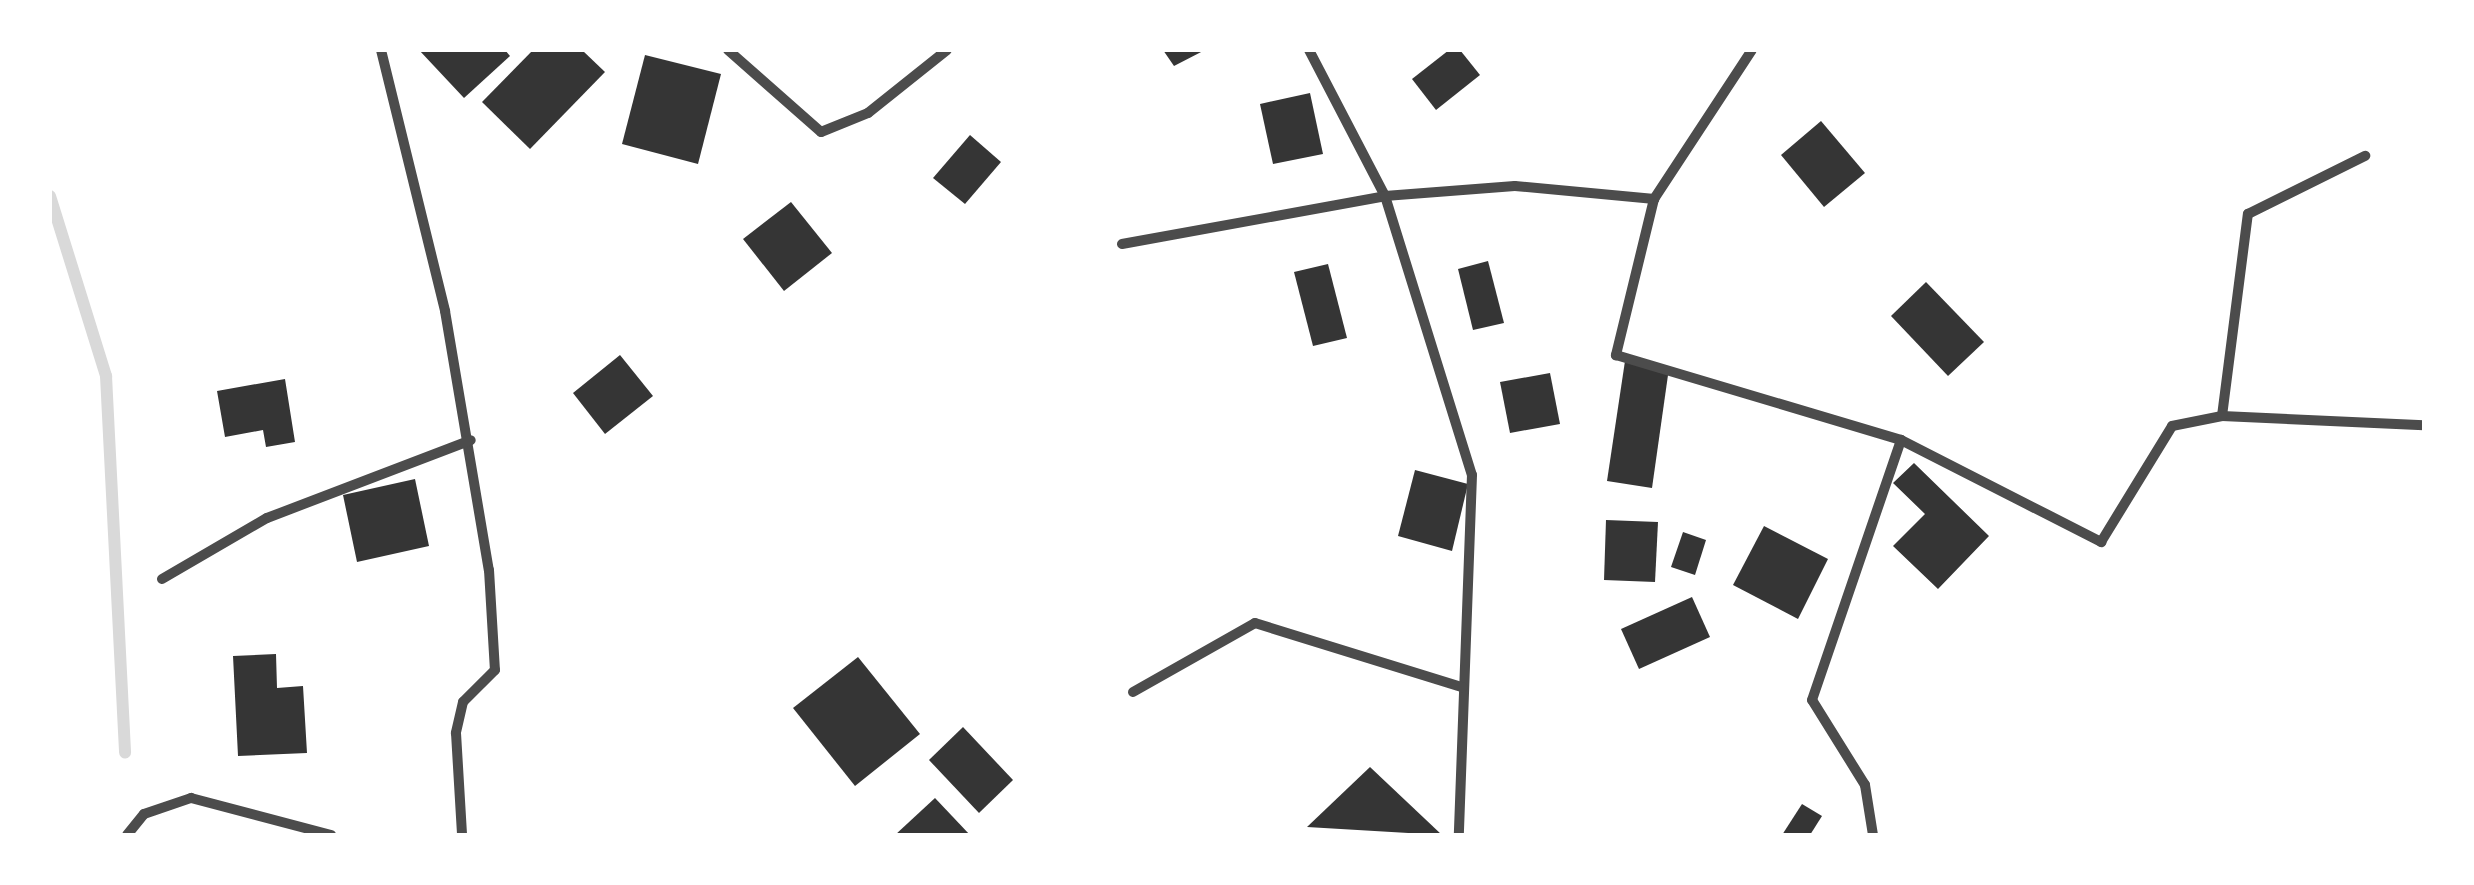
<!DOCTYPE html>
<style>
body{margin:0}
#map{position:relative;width:2474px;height:885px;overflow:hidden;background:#fff;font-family:Mulish,sans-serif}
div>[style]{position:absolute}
.stream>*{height:12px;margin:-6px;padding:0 6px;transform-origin:6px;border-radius:6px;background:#d9d9d9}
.building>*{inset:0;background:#353535}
.minor>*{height:10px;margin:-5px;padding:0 5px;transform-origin:5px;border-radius:5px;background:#4c4c4c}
span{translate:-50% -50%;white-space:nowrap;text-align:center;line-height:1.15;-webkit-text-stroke:8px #fff;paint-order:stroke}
.frame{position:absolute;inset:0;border:52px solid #fff;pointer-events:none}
</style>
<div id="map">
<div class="stream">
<i style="left:50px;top:196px;width:189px;rotate:72.7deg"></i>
<i style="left:106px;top:376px;width:377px;rotate:87.1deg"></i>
</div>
<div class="building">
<i style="clip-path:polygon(419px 50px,505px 50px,510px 56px,464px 98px)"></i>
<i style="clip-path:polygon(533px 50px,582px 50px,605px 72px,530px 149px,482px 102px)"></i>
<i style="clip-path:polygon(1163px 50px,1205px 50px,1174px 66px)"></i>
<i style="clip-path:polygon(1449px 50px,1460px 50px,1480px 75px,1436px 110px,1412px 79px)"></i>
<i style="clip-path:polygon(645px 55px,721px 74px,698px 164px,622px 144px)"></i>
<i style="clip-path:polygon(1310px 93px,1323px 154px,1273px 164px,1260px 104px)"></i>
<i style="clip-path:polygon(1821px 121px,1865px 173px,1824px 207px,1781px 155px)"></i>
<i style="clip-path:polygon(970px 135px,1001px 162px,965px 204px,933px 178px)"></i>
<i style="clip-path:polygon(791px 202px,832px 253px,784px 291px,743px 239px)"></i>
<i style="clip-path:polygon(1488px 261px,1504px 323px,1473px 330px,1458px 269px)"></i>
<i style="clip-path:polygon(1328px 264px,1347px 338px,1313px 346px,1294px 272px)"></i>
<i style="clip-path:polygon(1926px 282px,1984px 342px,1948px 376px,1891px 316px)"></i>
<i style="clip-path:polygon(620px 355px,653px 396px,605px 434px,573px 393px)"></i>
<i style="clip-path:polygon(1625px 361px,1669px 368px,1652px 488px,1607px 481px)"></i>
<i style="clip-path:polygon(1550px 373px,1560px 424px,1510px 433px,1500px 382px)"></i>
<i style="clip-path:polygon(285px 379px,295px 442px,266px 447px,263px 430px,225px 437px,217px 391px)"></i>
<i style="clip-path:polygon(1914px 463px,1989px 536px,1938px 589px,1893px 546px,1925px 514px,1893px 483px)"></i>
<i style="clip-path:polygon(1415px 470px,1468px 484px,1452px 551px,1398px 536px)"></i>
<i style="clip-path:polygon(415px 479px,429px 546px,357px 562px,343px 495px)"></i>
<i style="clip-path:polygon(1606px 520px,1658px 522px,1655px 582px,1604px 580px)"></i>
<i style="clip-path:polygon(1764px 526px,1828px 559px,1798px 619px,1733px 585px)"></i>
<i style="clip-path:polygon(1683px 532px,1706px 540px,1695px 575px,1671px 567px)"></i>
<i style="clip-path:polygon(1692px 597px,1710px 637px,1639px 669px,1621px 629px)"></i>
<i style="clip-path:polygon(276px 654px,277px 688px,303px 686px,307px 753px,238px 756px,233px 656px)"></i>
<i style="clip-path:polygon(858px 657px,920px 734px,855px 786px,793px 708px)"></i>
<i style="clip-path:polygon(963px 727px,1013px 780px,979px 813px,929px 760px)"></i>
<i style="clip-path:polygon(1370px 767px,1442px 835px,1307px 827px)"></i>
<i style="clip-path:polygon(935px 798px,970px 835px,895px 835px)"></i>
<i style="clip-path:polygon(1802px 804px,1822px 816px,1810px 835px,1782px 835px)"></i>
</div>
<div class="minor">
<i style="left:381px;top:50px;width:269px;rotate:76.2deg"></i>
<i style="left:445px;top:311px;width:263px;rotate:80.4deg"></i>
<i style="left:489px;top:570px;width:100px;rotate:86.6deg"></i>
<i style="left:495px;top:670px;width:45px;rotate:135deg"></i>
<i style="left:463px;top:702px;width:32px;rotate:103deg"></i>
<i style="left:456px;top:733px;width:102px;rotate:86.6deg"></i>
<i style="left:728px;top:50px;width:124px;rotate:41.4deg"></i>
<i style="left:821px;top:132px;width:51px;rotate:-22deg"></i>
<i style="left:868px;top:113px;width:101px;rotate:-38.6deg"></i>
<i style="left:1309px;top:50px;width:165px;rotate:62.5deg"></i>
<i style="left:1385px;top:196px;width:292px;rotate:72.7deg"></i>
<i style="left:1472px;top:475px;width:360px;rotate:92.1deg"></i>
<i style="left:1654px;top:199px;width:161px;rotate:103.7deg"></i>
<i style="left:1616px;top:355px;width:297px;rotate:16.6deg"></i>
<i style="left:1901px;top:440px;width:225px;rotate:27deg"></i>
<i style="left:2101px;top:542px;width:136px;rotate:-58.5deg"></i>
<i style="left:2172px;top:426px;width:51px;rotate:-11.3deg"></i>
<i style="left:2222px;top:416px;width:202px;rotate:2.6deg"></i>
<i style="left:1122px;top:244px;width:267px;rotate:-10.3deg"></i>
<i style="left:1385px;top:196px;width:130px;rotate:-4.4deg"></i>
<i style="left:1515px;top:186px;width:140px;rotate:5.3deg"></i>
<i style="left:1654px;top:199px;width:178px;rotate:-56.7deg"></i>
<i style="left:2222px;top:416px;width:204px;rotate:-82.7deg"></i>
<i style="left:2248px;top:214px;width:131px;rotate:-26.4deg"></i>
<i style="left:162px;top:579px;width:121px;rotate:-30.2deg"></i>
<i style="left:267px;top:518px;width:218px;rotate:-20.9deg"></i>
<i style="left:1133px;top:692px;width:140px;rotate:-29.5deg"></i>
<i style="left:1255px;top:623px;width:217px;rotate:17.2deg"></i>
<i style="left:127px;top:835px;width:27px;rotate:-51deg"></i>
<i style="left:144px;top:814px;width:50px;rotate:-18.8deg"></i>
<i style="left:191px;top:798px;width:145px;rotate:14.8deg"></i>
<i style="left:1873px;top:835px;width:51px;rotate:-99.1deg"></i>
<i style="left:1865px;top:785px;width:100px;rotate:-121.9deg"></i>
<i style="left:1812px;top:700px;width:275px;rotate:-71.1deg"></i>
</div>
<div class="frame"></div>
</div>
